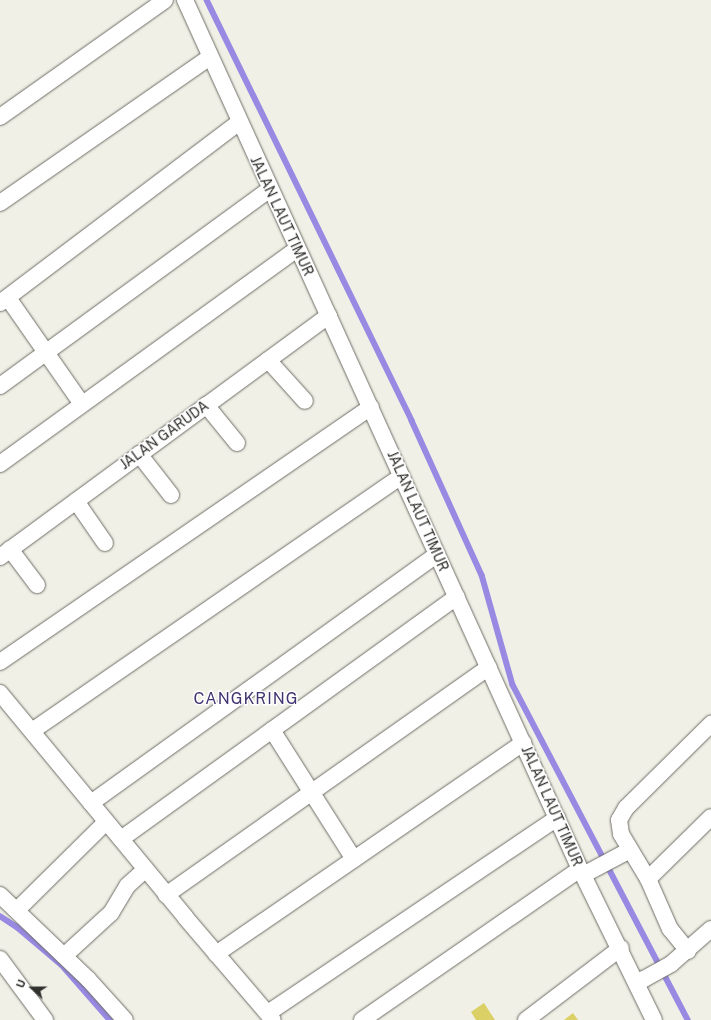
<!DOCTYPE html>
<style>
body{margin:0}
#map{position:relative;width:711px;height:1020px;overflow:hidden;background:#f0f0e7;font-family:"Public Sans",sans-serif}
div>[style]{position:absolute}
.stream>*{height:5.5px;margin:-2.75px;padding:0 2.75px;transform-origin:2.75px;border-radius:2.75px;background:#9889e2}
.building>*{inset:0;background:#dad065}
.roads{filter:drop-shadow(0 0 1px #6e6d66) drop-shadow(0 0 1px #6e6d66)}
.minor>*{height:16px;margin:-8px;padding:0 8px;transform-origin:8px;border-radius:8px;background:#fff}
span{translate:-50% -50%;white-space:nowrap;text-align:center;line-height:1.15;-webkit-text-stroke:3px #fff;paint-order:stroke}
.street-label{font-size:14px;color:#30302d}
.quarter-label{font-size:16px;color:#423672;letter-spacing:1px}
.north{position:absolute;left:12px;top:968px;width:40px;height:40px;-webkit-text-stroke:3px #fff;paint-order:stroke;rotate:291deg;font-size:11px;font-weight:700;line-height:16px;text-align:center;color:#30302d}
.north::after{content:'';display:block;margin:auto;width:14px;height:18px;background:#30302d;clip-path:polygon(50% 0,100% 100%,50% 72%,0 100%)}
</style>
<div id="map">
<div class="stream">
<i style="left:207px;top:0;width:468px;rotate:64deg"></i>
<i style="left:412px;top:421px;width:169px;rotate:65.6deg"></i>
<i style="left:482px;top:575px;width:114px;rotate:74.3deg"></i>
<i style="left:513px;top:685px;width:378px;rotate:62.4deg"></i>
<i style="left:0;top:916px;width:20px;rotate:33deg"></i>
<i style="left:17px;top:927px;width:59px;rotate:40.2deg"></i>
<i style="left:62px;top:965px;width:73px;rotate:48.9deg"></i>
</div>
<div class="building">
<i style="clip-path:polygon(484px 1003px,495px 1020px,476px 1020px,471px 1012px)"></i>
<i style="clip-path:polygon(573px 1013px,578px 1020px,564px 1020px)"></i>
</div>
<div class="roads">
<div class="minor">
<i style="left:185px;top:0;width:955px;rotate:65.56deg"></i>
<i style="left:580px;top:869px;width:168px;rotate:63.9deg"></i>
<i style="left:0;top:117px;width:202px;rotate:-35.3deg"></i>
<i style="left:0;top:203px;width:254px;rotate:-34.8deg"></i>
<i style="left:8px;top:298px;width:129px;rotate:55.1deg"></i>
<i style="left:0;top:303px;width:300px;rotate:-37.1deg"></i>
<i style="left:268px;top:360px;width:55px;rotate:47.9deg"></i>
<i style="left:0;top:386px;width:333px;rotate:-36.1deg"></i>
<i style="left:206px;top:405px;width:49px;rotate:50.8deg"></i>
<i style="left:139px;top:454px;width:52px;rotate:52deg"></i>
<i style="left:0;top:464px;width:367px;rotate:-35.9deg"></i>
<i style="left:76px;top:501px;width:51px;rotate:55.4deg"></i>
<i style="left:10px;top:549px;width:45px;rotate:53.1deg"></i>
<i style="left:0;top:557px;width:408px;rotate:-36.3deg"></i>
<i style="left:0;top:662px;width:450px;rotate:-34.5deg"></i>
<i style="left:0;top:693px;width:291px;rotate:50.4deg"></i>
<i style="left:185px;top:917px;width:135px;rotate:49.5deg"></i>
<i style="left:272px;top:730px;width:153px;rotate:57.6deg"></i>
<i style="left:32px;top:731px;width:449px;rotate:-34.6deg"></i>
<i style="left:91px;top:803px;width:426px;rotate:-35.7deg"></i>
<i style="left:121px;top:839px;width:414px;rotate:-35.8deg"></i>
<i style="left:583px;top:875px;width:53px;rotate:-28deg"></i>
<i style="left:648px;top:879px;width:88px;rotate:-44.5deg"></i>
<i style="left:0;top:895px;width:122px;rotate:43.7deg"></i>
<i style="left:88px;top:979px;width:55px;rotate:47.9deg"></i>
<i style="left:166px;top:895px;width:395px;rotate:-35.2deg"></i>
<i style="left:17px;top:910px;width:125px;rotate:-44.7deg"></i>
<i style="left:688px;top:951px;width:28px;rotate:-129deg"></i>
<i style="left:670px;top:929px;width:55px;rotate:-113.7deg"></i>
<i style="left:648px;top:879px;width:52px;rotate:-121deg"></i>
<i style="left:621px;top:834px;width:14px;rotate:-98deg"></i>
<i style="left:619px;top:820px;width:14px;rotate:-60deg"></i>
<i style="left:626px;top:808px;width:120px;rotate:-44.7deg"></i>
<i style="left:216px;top:954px;width:373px;rotate:-34.5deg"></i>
<i style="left:64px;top:956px;width:64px;rotate:-42.5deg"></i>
<i style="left:111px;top:913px;width:31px;rotate:-59deg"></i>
<i style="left:127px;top:886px;width:25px;rotate:-42deg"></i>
<i style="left:0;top:959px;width:76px;rotate:53.6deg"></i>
<i style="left:636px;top:981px;width:8px;rotate:-14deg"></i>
<i style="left:644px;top:979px;width:31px;rotate:-29deg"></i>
<i style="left:671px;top:964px;width:53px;rotate:-41.2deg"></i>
<i style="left:268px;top:1013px;width:349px;rotate:-34deg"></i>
<i style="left:362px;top:1020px;width:265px;rotate:-34.7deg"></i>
<i style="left:526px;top:1020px;width:119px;rotate:-37.2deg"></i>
</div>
</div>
<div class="street-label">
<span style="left:282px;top:216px;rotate:65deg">JALAN LAUT TIMUR</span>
<span style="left:164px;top:435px;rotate:-36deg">JALAN GARUDA</span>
<span style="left:418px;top:511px;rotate:66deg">JALAN LAUT TIMUR</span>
<span style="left:552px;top:806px;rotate:66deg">JALAN LAUT TIMUR</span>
</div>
<div class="quarter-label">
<span style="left:246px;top:699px">CANGKRING</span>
</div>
<div class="north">U</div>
</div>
